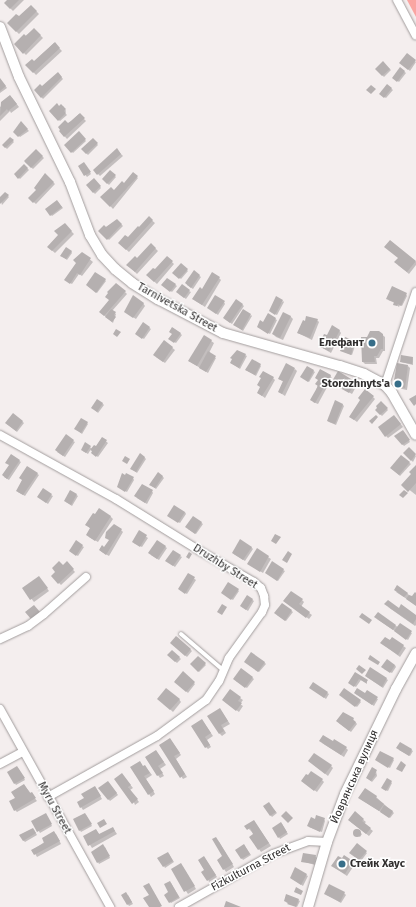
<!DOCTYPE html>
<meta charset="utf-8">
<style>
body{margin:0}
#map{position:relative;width:416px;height:907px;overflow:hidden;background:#f4eeee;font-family:"Fira Sans",sans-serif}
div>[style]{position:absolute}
.forest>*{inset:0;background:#faa5a2}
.shadow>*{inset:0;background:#0003}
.building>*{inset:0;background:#b5b0b0}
.round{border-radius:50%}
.roads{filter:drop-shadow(0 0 1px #a29d9d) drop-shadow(0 0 1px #a29d9d)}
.service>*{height:4px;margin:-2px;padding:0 2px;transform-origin:2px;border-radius:2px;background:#fff}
.minor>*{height:8px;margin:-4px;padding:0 4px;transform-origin:4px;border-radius:4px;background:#fff}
.tertiary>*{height:10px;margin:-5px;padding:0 5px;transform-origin:5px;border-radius:5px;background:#fff}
.dots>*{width:11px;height:11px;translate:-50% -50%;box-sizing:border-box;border:2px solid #fff;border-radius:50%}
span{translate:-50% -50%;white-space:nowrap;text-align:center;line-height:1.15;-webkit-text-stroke:3px #fff;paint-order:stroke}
.street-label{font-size:11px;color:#312f2f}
.poi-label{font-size:11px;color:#312f2f;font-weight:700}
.right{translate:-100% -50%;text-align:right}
.left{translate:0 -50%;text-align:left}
</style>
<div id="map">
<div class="forest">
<i style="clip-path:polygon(407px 0,416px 0,416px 17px)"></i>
</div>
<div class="shadow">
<i style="clip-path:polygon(8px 0,24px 0,13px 11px,5px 3px)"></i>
<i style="clip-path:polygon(31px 6px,39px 14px,19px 34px,8px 23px,19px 18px)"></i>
<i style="clip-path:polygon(34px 29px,43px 38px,26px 55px,15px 44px)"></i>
<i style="clip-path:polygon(54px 43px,62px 51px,36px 75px,27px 65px,34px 62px)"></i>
<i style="clip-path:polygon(407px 55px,416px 62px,410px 71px,402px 64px)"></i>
<i style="clip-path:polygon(383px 63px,391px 70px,384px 77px,376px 69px)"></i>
<i style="clip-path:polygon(401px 69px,406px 73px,399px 82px,394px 78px)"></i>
<i style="clip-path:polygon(58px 73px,63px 79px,43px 99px,35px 90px,42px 88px)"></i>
<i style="clip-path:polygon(0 79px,7px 88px,0 93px)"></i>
<i style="clip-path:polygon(387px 85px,393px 90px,386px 98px,380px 94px)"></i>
<i style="clip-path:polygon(12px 98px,19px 107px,11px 113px,10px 111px,0 121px,0 107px)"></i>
<i style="clip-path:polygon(63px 106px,66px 111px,65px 113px,67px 115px,60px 121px,50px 111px)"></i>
<i style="clip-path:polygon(79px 114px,86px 121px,67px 139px,60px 131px)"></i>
<i style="clip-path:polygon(21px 123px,29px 131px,20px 137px,15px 132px)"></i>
<i style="clip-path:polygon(79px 133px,86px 141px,73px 153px,65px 145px)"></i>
<i style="clip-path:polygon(10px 138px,14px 142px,7px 149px,3px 145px)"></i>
<i style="clip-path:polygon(93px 139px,98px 145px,88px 155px,82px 149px)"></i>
<i style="clip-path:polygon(117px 150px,123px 156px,100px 176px,94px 170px)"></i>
<i style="clip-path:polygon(36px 151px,44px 158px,33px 169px,25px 162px)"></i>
<i style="clip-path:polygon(24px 165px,29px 170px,20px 179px,15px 174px)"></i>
<i style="clip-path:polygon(85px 165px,91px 174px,87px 177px,79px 166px)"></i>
<i style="clip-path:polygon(110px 171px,116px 177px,109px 185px,103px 179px)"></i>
<i style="clip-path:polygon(133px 173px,138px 178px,113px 209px,102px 197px,128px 187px)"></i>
<i style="clip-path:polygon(46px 175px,55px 184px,36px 204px,29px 198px,38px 190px)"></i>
<i style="clip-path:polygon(94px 179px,101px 188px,95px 194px,87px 185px)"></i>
<i style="clip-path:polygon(5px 193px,9px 197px,2px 205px,0 198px)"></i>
<i style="clip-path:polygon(58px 202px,63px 208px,52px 216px,51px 215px)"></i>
<i style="clip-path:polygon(149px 218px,155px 223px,129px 252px,119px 243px,128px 238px)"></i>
<i style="clip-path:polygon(117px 220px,123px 226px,109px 240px,100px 231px)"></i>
<i style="clip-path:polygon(65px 225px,74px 234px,55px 253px,48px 247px,59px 235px,55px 231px)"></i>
<i style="clip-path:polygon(390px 241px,416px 262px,416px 265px,409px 274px,398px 265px,399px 258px)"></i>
<i style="clip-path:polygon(151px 244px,158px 251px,137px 274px,128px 265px,138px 260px)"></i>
<i style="clip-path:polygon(71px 251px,72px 253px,67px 260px,63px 257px)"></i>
<i style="clip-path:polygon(82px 253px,93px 262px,82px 276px,79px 274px,72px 284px,67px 281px)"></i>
<i style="clip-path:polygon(167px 257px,174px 264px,157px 284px,147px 275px,155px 271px)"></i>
<i style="clip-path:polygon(181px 264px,188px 271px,181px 279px,174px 273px)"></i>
<i style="clip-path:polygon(194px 272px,201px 277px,193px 289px,187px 285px)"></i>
<i style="clip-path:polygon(219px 278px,221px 280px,205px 307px,196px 301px,202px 290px)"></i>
<i style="clip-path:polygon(167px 279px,177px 286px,172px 292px,164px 286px)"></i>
<i style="clip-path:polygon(105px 280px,106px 281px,97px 293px,88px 286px)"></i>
<i style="clip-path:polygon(189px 291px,191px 292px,186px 299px,179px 294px)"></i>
<i style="clip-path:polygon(125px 292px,127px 294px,112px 311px,116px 314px,113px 323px,100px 312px)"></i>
<i style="clip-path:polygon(406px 294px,407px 296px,402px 306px,400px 305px,399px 307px,395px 304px,395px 303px,388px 300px)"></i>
<i style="clip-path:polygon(236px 300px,244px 306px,232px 324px,225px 319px)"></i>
<i style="clip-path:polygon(283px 301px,284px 302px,277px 315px,271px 312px)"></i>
<i style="clip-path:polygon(224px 302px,225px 304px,218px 315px,210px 309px)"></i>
<i style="clip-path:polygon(143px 303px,145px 306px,136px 319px,128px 314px)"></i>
<i style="clip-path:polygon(251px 315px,252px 316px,243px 331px,236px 326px)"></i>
<i style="clip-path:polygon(268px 315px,277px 320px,270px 334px,258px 327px,264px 323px)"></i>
<i style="clip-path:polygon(290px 316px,293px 319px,283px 340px,276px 337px,273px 334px)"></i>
<i style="clip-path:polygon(317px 320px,319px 322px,312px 340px,298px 333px)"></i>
<i style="clip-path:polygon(144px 324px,151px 329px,144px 339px,138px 335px)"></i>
<i style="clip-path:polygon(173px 328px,182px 335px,176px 343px,171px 340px)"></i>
<i style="clip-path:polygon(339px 330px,341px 333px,331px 353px,319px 346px,327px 337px)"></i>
<i style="clip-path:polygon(379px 332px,385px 337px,385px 351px,383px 351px,379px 358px,376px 358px,377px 364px,365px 364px,363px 362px,368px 338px)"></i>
<i style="clip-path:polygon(204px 336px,214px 343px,209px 353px,216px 358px,208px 373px,189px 361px)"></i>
<i style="clip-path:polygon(346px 339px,356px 343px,352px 355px,342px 351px)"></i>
<i style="clip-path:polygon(164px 341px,175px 350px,165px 363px,156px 357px)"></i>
<i style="clip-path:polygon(245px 355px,247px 356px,240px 369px,231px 363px)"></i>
<i style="clip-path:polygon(413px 358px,413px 365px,401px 362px)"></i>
<i style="clip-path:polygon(260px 365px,261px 366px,256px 376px,246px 370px)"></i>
<i style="clip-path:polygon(408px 366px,410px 368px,407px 390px,397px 388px,394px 386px)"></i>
<i style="clip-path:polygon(307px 367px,315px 372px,309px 382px,303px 378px)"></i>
<i style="clip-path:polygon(295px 369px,297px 371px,285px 396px,279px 392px,284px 382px,279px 379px)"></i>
<i style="clip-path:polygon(330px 375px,332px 378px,318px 404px,313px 402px,319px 380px)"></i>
<i style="clip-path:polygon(273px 378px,275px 380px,265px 398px,258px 393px,261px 388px)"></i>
<i style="clip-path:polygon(333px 383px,355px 383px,357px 385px,352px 394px)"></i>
<i style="clip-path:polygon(373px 397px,375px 399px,357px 422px,353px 419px,362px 400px)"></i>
<i style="clip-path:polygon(381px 402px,388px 410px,382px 416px,376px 410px)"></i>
<i style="clip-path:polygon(102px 403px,104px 405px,98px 413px,94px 409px)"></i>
<i style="clip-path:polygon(342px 404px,344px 406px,336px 425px,329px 422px,328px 421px)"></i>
<i style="clip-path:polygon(13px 414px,24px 423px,17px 432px,7px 424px)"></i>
<i style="clip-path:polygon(396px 418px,403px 427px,388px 438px,386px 436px)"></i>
<i style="clip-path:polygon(87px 423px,88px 424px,82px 434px,77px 430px)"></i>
<i style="clip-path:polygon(404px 432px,410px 442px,404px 446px,395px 436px)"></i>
<i style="clip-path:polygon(102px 438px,108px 443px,98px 457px,94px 454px,91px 449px,88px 454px,83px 451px,90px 447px,92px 449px,96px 447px)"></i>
<i style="clip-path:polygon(73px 441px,75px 442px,65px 457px,57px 452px)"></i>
<i style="clip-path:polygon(409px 449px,416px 456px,413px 462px,404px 453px)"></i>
<i style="clip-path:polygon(11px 455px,21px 462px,9px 480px,4px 477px,10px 465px)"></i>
<i style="clip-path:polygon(401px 456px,411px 464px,400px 476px,391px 468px)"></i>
<i style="clip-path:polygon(144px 457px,146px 459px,137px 473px,133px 470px)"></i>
<i style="clip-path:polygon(27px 467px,39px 475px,25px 496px,18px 492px)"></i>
<i style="clip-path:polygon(416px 468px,416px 495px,403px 485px)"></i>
<i style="clip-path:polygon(162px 476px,164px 478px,156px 489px,152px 486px)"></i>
<i style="clip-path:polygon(133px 478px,134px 480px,127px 492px,120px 488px)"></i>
<i style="clip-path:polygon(71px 491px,78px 496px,72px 506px,66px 502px)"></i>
<i style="clip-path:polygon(152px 491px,153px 493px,147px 504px,137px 498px)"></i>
<i style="clip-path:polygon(51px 495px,53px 496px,48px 504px,38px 497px)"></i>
<i style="clip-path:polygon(185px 512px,186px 514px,180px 523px,170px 517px)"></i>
<i style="clip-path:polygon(95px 515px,110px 516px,113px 519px,98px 542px,89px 537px,91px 529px,87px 525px)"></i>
<i style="clip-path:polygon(193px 517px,203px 524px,196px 534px,188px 529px)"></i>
<i style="clip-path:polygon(121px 530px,123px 532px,109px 556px,102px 552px,100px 550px,105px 548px,110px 540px)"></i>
<i style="clip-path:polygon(139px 532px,148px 538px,142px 547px,134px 543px)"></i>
<i style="clip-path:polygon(157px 541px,167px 548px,159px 560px,151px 555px)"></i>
<i style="clip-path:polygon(82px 546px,84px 547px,78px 556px,71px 552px)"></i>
<i style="clip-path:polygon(251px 547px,253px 549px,245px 561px,234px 554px)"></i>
<i style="clip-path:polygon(257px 550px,271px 559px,263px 573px,248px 564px)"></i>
<i style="clip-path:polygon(180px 556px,182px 557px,175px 567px,168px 562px)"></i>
<i style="clip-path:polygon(67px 563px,75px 572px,61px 585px,52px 576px)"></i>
<i style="clip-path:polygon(283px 570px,285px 571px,278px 581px,266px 573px)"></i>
<i style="clip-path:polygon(188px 574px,196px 580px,187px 594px,180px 590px)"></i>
<i style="clip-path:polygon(41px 580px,49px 591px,34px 602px,23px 588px)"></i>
<i style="clip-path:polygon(238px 590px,239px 591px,233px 600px,224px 594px)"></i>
<i style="clip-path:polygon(396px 592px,407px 593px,412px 598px,416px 594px,416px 605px)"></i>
<i style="clip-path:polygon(247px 596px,254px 601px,248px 611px,242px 607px)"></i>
<i style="clip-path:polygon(302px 600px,304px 602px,301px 607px,312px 615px,309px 619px,287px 603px)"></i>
<i style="clip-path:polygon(282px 604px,293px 612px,286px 621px,277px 615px)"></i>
<i style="clip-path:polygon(388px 607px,416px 616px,416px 625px,415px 626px)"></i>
<i style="clip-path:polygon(377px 619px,396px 626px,412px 633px,408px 640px)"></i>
<i style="clip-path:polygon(177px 637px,192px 651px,187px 657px,171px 643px)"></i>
<i style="clip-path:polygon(392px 638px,406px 648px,400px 657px,384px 645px)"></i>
<i style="clip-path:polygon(172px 651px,181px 659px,177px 663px,168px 655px)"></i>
<i style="clip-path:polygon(198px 657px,206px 665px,199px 672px,191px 664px)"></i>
<i style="clip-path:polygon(264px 662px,266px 664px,259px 672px,247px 663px)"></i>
<i style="clip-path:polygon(395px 665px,396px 667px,392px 673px,384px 669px)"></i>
<i style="clip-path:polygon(371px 669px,388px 680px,383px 688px,367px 677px)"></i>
<i style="clip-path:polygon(242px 670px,254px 679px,247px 688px,236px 681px)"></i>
<i style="clip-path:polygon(183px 673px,195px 684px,188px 693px,175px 681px)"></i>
<i style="clip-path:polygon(355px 673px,367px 681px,367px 684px,361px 680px,356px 687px,351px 684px)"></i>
<i style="clip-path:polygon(313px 684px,329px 694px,326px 699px,312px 689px)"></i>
<i style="clip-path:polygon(230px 691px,243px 700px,240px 704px,243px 706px,239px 712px,225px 702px)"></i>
<i style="clip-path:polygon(356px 694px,365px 694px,378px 699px,374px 706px)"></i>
<i style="clip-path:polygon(342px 696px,360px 701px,361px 702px,357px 707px)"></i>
<i style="clip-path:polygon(179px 699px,181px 702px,173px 712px,161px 701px)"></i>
<i style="clip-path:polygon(222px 712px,230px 724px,223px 728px,226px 733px,222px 736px,220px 734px)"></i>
<i style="clip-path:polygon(353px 719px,357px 724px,351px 732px,339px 723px)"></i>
<i style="clip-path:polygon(202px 720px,213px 736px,207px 740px,211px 747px,208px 749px,206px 747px)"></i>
<i style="clip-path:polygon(170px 739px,181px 755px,176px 759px,187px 777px,183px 779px,161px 746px)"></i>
<i style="clip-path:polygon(322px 743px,346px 748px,348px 750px,344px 757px)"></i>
<i style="clip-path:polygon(400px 743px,413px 751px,410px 756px,399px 750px)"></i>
<i style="clip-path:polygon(156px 751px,166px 765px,160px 769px,164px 776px,160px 778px,146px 758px)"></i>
<i style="clip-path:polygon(393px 759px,394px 760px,390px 768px,378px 761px)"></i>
<i style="clip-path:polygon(309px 761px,331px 766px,333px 768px,328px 776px)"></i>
<i style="clip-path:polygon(145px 766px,152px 775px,146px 779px,155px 794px,151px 797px,132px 768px)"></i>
<i style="clip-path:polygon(18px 768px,25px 780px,16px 785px,8px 772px)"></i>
<i style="clip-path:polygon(376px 771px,377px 776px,372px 782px,367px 778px)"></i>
<i style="clip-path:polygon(124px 777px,133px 788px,130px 790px,139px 802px,135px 805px)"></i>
<i style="clip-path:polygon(322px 780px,324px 782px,317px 792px,302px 781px)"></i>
<i style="clip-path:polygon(391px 782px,392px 783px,388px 791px,383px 789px)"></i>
<i style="clip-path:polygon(109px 783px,118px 795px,110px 801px,100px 788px)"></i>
<i style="clip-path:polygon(24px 785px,37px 801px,17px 812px,15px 810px,16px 798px)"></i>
<i style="clip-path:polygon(97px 790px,102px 799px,83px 810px,81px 807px)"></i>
<i style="clip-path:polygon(376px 797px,394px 813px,390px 818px,362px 800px)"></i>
<i style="clip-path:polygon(270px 805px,277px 813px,272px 817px,264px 807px)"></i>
<i style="clip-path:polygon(355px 813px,366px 822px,364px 824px,373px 831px,369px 836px,351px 822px)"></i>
<i style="clip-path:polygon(86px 815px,92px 826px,81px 832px,74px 820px)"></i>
<i style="clip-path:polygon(47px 816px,52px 826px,40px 833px,33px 822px)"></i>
<i style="clip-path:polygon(324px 819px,325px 821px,322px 832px,309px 827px)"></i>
<i style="clip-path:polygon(254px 821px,271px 846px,261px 852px,251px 837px,255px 835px,246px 826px)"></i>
<i style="clip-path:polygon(282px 824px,288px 834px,280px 839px,279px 837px)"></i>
<i style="clip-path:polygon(113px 828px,117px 834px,92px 848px,85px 837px,96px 830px,100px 835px)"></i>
<i style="clip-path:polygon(356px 829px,362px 834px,360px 837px,354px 832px)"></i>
<i style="clip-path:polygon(34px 830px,37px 835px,25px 842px,23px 840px)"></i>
<i style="clip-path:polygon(56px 834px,61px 844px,37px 857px,33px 850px)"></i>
<i style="clip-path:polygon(218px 840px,234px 867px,226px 872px,218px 860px,224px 857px)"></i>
<i style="clip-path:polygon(244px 845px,251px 855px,243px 860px,236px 850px)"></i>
<i style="clip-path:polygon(357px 845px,367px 853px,361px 861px,351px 853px)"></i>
<i style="clip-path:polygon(105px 847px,110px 858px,99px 864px,98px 862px)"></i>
<i style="clip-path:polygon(169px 854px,174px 862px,165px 868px,164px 866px)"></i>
<i style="clip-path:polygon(315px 856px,317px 858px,315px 865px,302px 861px)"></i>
<i style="clip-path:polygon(204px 857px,217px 877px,209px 882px,205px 870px)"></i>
<i style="clip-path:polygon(352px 862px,355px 864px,347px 876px,335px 868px)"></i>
<i style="clip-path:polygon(183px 867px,196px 889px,188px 894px,172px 870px)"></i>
<i style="clip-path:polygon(306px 875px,308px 876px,303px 886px,291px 878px)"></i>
<i style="clip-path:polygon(171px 883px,180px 898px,171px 903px,170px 902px)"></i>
<i style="clip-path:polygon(344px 893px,346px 895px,341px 903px,327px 895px)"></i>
<i style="clip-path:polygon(128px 895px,133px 904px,129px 906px,123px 896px)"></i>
<i style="clip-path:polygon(298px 900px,300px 901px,297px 907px,286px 902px)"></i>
</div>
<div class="building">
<i style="clip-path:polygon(7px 0,19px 0,10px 9px,4px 3px)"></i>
<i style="clip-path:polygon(31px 5px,37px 11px,16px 32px,7px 23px,16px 14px,19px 16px)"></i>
<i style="clip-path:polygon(34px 28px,41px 35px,23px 54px,14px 44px,24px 34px,26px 36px)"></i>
<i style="clip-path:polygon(55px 42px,60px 48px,33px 73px,25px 65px,32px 59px,34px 61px)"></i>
<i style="clip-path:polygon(407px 53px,416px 60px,408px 70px,399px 63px)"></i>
<i style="clip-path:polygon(383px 61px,390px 69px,382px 76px,375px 69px)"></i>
<i style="clip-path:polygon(400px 67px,405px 71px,397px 82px,392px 78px)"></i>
<i style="clip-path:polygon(58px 72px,62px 77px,41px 98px,34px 90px,40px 84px,42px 86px)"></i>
<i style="clip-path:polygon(0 78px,6px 86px,0 91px)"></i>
<i style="clip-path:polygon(387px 84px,392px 88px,384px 98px,379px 94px)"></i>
<i style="clip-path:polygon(371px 85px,376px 89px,371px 94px,366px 90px)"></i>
<i style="clip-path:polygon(10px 95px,17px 104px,8px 111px,7px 109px,0 116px,1px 102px)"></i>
<i style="clip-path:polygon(57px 103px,59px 106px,61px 104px,66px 109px,64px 111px,66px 113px,58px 121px,49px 111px)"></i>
<i style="clip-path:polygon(80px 113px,85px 118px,64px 137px,59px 131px,60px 130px,58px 127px,65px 120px,68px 123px,71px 121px)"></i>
<i style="clip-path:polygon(21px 121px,28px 129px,18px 137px,13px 132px)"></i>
<i style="clip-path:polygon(79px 131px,86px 139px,71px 153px,64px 145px)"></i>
<i style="clip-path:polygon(10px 137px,14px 140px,5px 148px,2px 145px)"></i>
<i style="clip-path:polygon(93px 138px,98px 143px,86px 154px,81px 149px)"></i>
<i style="clip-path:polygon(117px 148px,121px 154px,97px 175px,93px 170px)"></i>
<i style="clip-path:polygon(36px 149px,43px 156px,31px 168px,24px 161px)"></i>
<i style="clip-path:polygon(84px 162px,91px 172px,84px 176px,78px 166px)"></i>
<i style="clip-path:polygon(24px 164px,28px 168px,18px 179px,14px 174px)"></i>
<i style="clip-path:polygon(110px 170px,116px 175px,107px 184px,102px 179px)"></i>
<i style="clip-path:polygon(133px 172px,138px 176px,110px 207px,100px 197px,111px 187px,114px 190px,122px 181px,124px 183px)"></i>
<i style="clip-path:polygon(45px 173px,54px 182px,33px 203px,28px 198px,36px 190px,34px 188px)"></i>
<i style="clip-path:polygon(94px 178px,101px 186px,93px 193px,86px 185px)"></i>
<i style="clip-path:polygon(5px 192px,9px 195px,0 204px,0 197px)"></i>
<i style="clip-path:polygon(57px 200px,62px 207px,50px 216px,45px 209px)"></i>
<i style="clip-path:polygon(149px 216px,153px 220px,126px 250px,118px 243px,125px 235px,128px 237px,138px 226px,139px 227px)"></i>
<i style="clip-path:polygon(117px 219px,122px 224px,107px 240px,98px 231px,104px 225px,106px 227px)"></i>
<i style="clip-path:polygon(65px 223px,72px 231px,52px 251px,47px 247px,58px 235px,54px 231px)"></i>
<i style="clip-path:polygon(390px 240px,416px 261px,407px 272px,394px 262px,398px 258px,384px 247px)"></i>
<i style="clip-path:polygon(151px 243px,156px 248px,135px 272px,126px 265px,135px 256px,137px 258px)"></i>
<i style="clip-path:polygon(66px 247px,72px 251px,66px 259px,60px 256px)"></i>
<i style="clip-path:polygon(82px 252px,91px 258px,80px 275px,77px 273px,70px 284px,64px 280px,76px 263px,73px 260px)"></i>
<i style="clip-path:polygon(167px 256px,173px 261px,154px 282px,146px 275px,153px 268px,155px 269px)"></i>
<i style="clip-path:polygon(181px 263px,188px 269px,179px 279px,172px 273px)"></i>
<i style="clip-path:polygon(194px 270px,200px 275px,191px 288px,185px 283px)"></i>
<i style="clip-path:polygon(95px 272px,106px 279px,96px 293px,86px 285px)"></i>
<i style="clip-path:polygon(212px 272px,220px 277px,202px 305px,192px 299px,200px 287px,202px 289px)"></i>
<i style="clip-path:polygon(167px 278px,176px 284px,170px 292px,161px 285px)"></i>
<i style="clip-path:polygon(116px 283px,126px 291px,104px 316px,99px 312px,109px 300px,105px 297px,108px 293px,107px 292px)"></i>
<i style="clip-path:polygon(182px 284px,190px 290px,184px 298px,176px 292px)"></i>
<i style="clip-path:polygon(392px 286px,407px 293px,401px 306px,398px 304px,397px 306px,393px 305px,394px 302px,386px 299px)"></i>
<i style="clip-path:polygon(133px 295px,144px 303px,133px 318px,124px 312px)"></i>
<i style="clip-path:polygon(215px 295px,225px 301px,216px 314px,207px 308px)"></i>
<i style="clip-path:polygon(276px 296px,283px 300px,275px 315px,269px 311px)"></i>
<i style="clip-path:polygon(236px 299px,243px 304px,230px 323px,223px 318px)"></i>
<i style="clip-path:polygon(111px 309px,116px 312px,114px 315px,116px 317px,112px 322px,105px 317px)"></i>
<i style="clip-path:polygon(243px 309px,251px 314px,242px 330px,233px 325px)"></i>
<i style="clip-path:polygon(283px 312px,291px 316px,280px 338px,272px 334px)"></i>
<i style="clip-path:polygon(268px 313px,276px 318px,268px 334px,257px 327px,260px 320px,263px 322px)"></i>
<i style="clip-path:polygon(306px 316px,318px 319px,310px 338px,297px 333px,303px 320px,305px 321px)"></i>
<i style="clip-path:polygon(143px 322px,150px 327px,142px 339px,135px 334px)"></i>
<i style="clip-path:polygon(332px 325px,340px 330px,329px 351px,318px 346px,324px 334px,327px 335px)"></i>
<i style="clip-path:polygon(172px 327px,181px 333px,174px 343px,168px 339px,172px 334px,169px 332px)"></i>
<i style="clip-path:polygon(116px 329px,121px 332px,117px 337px,113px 334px)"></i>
<i style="clip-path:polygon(370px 331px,379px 331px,383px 334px,383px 349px,381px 349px,377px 356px,374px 356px,375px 362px,362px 362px,361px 337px,367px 337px)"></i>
<i style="clip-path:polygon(204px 335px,212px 340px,197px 366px,188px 361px)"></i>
<i style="clip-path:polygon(345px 337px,355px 341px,351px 355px,340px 351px)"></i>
<i style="clip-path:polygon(164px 340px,173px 347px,163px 362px,153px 355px)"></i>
<i style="clip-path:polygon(237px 350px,246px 354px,239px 368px,230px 363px,232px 359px,230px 358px)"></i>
<i style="clip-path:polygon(208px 351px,216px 356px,206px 372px,199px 368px)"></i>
<i style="clip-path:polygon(401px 355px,413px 357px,412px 364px,400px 362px)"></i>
<i style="clip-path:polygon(252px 359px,261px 364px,255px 375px,245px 370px)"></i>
<i style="clip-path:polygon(286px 363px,295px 368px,282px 394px,278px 392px,283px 381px,278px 379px)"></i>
<i style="clip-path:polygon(397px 363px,408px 365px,405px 388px,393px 386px)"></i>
<i style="clip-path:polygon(307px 366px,314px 370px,308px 382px,300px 377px)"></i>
<i style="clip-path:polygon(320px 369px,331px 375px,315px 403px,310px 400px,318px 386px,315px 384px,318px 380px,315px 378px)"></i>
<i style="clip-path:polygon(263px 371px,274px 377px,262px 396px,257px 393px,260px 387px,257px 385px,261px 378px,259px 377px)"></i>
<i style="clip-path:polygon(338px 371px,356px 382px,349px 393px,331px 383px)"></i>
<i style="clip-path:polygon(365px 389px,374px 396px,354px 420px,349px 417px,360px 400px,358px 398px)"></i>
<i style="clip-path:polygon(416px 395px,416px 404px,414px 406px,409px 399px)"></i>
<i style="clip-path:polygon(97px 399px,103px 403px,97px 412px,91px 408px)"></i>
<i style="clip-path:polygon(335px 400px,343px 404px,335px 424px,327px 421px)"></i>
<i style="clip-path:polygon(381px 401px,388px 408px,380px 415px,375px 410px,377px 408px,376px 406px)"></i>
<i style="clip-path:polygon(13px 413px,23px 421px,16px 431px,5px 423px)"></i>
<i style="clip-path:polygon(376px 415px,378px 417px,372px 424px,369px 421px)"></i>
<i style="clip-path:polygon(394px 415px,401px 424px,385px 437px,378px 427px)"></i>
<i style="clip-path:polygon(81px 418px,88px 422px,81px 433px,74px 429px)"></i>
<i style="clip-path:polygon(403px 430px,410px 440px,402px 445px,394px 436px)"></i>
<i style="clip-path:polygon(66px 434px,74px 440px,63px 456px,55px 450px)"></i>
<i style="clip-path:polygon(102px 437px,107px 440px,96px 457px,91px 453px,92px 451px,90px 450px,94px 445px,96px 446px)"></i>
<i style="clip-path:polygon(85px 442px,91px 446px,86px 453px,81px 450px)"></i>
<i style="clip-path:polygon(409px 447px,416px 454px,411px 461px,403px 453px)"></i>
<i style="clip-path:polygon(140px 453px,145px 457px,136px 472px,130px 469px)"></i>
<i style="clip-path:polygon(11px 454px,20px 460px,7px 479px,2px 475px,9px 465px,5px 463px)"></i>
<i style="clip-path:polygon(401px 455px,410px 462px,399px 475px,390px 468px)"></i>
<i style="clip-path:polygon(125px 456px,130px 459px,127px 464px,122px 461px)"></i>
<i style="clip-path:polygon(416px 465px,416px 483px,408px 492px,401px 485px,411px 474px,409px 472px)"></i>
<i style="clip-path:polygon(27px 466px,38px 473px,23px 495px,16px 491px,22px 480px,19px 478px)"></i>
<i style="clip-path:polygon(158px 472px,163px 476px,155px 488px,149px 485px)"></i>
<i style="clip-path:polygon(122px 473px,125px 475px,126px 473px,134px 477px,125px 492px,117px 487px)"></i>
<i style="clip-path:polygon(142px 484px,153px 490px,145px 503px,134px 496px)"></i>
<i style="clip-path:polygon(43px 488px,52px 494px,46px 503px,37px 497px)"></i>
<i style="clip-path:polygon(70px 490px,77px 494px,71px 505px,64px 501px)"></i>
<i style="clip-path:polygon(404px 490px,408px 493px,403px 498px,399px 495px)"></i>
<i style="clip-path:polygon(174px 505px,185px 512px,178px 523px,167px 516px)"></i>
<i style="clip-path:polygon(99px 508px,111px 516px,95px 541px,86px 535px,90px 528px,85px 525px,93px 513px,95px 514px)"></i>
<i style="clip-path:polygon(193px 516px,202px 522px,195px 534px,185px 527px)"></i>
<i style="clip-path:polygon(114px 524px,122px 529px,106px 555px,99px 550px,102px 545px,104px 547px,109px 540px,105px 538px,106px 532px)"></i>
<i style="clip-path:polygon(139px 530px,147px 535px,140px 547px,132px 542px)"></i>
<i style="clip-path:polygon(275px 534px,281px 537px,276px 544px,271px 541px)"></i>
<i style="clip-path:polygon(240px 539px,252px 547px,243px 560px,232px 553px)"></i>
<i style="clip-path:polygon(76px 540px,83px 545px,76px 556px,69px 551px)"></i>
<i style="clip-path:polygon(157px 540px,166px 546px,157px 559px,148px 553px)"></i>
<i style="clip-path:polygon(257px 548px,269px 556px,260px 572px,247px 564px)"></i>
<i style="clip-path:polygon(173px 550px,181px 555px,173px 566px,165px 561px)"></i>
<i style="clip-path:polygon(288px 551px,292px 554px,287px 563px,282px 560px)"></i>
<i style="clip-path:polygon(189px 552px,192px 554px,189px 559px,186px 557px)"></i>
<i style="clip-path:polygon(59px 561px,63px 565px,67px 561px,74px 569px,58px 584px,51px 576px,55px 572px,52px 568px)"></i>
<i style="clip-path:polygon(272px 561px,284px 569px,277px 581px,265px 573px)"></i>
<i style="clip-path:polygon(188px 573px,195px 577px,185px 594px,178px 589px)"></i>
<i style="clip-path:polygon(39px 576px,48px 588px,30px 600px,22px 588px)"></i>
<i style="clip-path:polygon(228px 582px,239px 589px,231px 600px,221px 593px)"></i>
<i style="clip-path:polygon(397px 585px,408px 593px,404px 597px,394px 590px)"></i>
<i style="clip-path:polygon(291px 591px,303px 599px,299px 604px,310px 612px,306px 618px,283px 601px)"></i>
<i style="clip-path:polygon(415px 592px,416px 593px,416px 606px,406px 599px,409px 595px,412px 596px)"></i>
<i style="clip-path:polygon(247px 595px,253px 599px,246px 610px,240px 606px)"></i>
<i style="clip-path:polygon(388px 600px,399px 608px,401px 604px,416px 615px,416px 619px,413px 624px,384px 604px)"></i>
<i style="clip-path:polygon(282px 603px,292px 610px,285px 621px,274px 613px)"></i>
<i style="clip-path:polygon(222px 604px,227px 607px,222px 615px,217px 612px)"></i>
<i style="clip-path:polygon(34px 605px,40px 612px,31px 619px,25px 612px)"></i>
<i style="clip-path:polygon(378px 612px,396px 625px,393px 630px,374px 617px)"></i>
<i style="clip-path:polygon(362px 613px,372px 620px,369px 624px,359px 617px)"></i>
<i style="clip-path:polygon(400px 623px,412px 631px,406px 640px,394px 631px)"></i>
<i style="clip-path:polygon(176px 636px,191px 649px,185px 656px,170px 643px)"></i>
<i style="clip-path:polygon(385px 637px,390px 640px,392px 637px,404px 645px,398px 655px,380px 643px)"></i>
<i style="clip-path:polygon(172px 650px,180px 657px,175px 662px,167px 655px)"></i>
<i style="clip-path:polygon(251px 652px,265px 662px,258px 672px,244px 662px)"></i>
<i style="clip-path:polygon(370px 655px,380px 662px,378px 665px,368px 659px)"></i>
<i style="clip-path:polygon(198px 656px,206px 663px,198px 672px,190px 664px)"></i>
<i style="clip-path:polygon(387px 659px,395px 665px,390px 673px,381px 667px)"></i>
<i style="clip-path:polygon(359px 665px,366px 670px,362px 674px,356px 669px)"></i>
<i style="clip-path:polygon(370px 667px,387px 678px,382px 687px,365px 676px)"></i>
<i style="clip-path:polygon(241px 668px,253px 677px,245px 688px,233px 679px)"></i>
<i style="clip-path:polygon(183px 671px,195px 682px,186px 692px,174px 682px)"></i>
<i style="clip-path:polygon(355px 672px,368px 680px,366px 683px,359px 679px,354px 687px,348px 683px)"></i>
<i style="clip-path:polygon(313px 682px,328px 692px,324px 698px,309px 688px)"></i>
<i style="clip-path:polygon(166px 688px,180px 699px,170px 710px,157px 699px)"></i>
<i style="clip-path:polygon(344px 688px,361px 700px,355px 707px,339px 695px)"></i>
<i style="clip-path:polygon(357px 688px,365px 693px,367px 690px,378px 697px,372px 705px,354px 693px)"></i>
<i style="clip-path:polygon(230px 689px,241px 697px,238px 701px,242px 703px,236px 711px,222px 700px)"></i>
<i style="clip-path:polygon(220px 708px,228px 721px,221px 725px,224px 731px,219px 734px,207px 716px)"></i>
<i style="clip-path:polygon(343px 712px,354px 718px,353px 720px,356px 722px,349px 731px,336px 721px)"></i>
<i style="clip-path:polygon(202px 719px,211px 733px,205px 737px,210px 745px,205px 748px,191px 726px)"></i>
<i style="clip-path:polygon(323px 735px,333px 741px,334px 739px,347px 747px,341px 755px,319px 741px)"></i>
<i style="clip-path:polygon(170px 738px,180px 753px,174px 756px,185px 774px,180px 778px,159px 745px)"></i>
<i style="clip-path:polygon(400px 742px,412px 749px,409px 756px,396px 748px)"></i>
<i style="clip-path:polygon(156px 750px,164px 762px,158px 766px,163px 773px,157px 776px,145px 757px)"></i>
<i style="clip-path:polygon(380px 751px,394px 758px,388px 768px,375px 760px)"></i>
<i style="clip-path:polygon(314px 753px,332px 765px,325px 774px,308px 761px)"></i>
<i style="clip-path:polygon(140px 761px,143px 766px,145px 765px,150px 773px,144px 776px,154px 791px,148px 795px,130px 767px)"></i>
<i style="clip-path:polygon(401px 761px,406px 765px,402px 772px,396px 769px)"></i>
<i style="clip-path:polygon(17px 766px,25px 778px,14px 784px,7px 772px)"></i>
<i style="clip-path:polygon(372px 767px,377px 770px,375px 774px,376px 774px,371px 781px,366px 778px)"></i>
<i style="clip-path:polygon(311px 771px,323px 779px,314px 791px,301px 781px,306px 774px,308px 775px)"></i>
<i style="clip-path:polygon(122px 773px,131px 785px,128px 787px,138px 799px,132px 804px,114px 779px)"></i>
<i style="clip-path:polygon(387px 778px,392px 781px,386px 791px,381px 788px)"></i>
<i style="clip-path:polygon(108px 781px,117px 793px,108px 800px,98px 788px)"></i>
<i style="clip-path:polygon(24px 784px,30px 793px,32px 792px,36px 798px,14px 811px,9px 801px,15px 798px,11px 792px)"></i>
<i style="clip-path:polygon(95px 786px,101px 796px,80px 808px,77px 802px,84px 798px,81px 794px)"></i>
<i style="clip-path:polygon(365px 788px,377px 796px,376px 798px,384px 804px,379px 811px,358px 798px)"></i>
<i style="clip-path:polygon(269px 802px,276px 812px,270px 816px,263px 806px)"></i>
<i style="clip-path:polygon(384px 805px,393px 811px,389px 818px,380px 812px)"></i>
<i style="clip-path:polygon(286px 811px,293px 818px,288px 823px,281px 816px)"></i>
<i style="clip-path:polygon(355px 811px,364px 819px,362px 821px,371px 828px,366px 834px,348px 820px)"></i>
<i style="clip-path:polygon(46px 813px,52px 824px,37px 832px,31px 821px)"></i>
<i style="clip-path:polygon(85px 813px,92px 824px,79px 831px,73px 819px)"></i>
<i style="clip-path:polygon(316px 815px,325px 818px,320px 832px,307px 826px,311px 817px,315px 819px)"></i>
<i style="clip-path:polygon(104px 819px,107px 824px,100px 828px,97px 823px)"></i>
<i style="clip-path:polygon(254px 820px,269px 843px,258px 850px,249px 837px,253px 834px,250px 828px,247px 830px,244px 826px)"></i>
<i style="clip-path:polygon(281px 822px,287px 832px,278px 838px,272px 828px)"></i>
<i style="clip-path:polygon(113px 827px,115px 831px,88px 846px,83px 836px,96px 829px,99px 834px)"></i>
<i style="clip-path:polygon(33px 828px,36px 833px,23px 841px,19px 835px)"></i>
<i class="round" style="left:353px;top:829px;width:8px;height:8px"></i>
<i style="clip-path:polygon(54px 831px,60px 841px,34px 855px,31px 850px,44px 843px,42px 838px)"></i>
<i style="clip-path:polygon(216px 837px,233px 864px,223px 870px,217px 860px,222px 856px,212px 839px)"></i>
<i style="clip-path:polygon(357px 843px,367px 851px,359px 860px,349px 853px)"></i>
<i style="clip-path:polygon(103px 844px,110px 856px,97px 863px,91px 852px)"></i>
<i style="clip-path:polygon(244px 844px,250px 854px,241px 859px,235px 850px)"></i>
<i style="clip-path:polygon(168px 852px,173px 861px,163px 867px,157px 858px)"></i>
<i style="clip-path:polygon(303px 853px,316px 855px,314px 864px,301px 862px)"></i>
<i style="clip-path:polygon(344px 855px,353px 861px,345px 874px,331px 866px,338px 856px,342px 858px)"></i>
<i style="clip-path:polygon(204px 856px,216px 875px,207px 881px,201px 872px,204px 870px,198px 860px)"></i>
<i style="clip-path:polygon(181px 863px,195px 886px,184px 892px,171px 869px)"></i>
<i style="clip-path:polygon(295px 867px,307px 874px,301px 885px,290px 878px)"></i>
<i style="clip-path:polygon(170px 881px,179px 897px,169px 903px,164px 895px,168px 892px,164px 884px)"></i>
<i style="clip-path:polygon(149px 883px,162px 906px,160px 907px,149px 907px,143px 898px,149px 895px,143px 886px)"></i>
<i style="clip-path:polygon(329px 884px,345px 892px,340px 902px,324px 894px)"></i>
<i style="clip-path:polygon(296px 887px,303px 891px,301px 895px,294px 892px)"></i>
<i style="clip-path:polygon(126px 892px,132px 902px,127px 905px,121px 895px)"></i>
<i style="clip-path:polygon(286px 894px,299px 899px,296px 907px,287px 904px,288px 903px,284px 901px)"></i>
<i style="clip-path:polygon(226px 901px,241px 907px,224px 907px)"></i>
</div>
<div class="roads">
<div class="service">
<i style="left:181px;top:634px;width:55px;rotate:40.6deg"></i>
</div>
<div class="minor">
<i style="left:397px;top:0;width:40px;rotate:62deg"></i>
<i style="left:385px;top:385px;width:98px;rotate:-71.6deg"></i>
<i style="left:0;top:435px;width:132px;rotate:28.9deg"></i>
<i style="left:116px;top:499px;width:99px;rotate:31.8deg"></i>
<i style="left:200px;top:551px;width:62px;rotate:29.9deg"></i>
<i style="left:254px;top:582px;width:9px;rotate:41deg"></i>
<i style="left:261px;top:588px;width:9px;rotate:69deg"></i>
<i style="left:264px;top:596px;width:9px;rotate:84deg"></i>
<i style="left:265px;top:605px;width:8px;rotate:113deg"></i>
<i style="left:262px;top:612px;width:57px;rotate:125.7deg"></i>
<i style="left:229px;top:658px;width:25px;rotate:113deg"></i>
<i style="left:219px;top:681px;width:23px;rotate:124deg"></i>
<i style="left:206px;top:700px;width:61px;rotate:143.7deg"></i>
<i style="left:157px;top:736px;width:125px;rotate:150.8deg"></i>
<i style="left:0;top:639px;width:31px;rotate:-25deg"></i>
<i style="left:28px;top:626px;width:20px;rotate:-37deg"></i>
<i style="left:44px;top:614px;width:56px;rotate:-41.4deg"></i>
<i style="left:0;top:709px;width:227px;rotate:60.9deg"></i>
<i style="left:0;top:764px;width:26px;rotate:-28deg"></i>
<i style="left:179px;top:907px;width:108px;rotate:-29.4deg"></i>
<i style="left:273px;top:854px;width:37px;rotate:-20deg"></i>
<i style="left:308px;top:841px;width:19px;rotate:3deg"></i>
</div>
<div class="tertiary">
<i style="left:0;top:27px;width:53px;rotate:69.2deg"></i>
<i style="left:19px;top:77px;width:117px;rotate:64.1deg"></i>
<i style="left:70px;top:182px;width:57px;rotate:69.3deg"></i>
<i style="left:90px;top:235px;width:23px;rotate:59deg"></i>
<i style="left:102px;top:255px;width:19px;rotate:47deg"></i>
<i style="left:115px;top:269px;width:22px;rotate:39deg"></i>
<i style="left:132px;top:283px;width:31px;rotate:32deg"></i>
<i style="left:158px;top:299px;width:73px;rotate:27.6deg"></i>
<i style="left:223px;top:333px;width:122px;rotate:15.8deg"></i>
<i style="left:340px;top:366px;width:25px;rotate:18deg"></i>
<i style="left:364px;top:374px;width:24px;rotate:28deg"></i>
<i style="left:385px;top:385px;width:11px;rotate:49deg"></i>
<i style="left:392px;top:393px;width:48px;rotate:60.3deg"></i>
<i style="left:308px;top:907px;width:68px;rotate:-73.7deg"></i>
<i style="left:327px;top:842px;width:51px;rotate:-69.4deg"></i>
<i style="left:345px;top:794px;width:117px;rotate:-64.1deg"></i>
<i style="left:396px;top:689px;width:41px;rotate:-60.9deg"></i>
</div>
</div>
<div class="dots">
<i style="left:372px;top:343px;background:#376e89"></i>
<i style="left:398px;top:384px;background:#376e89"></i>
<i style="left:342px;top:864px;background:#376e89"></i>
</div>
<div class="street-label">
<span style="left:177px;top:308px;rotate:29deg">Tarnivetska Street</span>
<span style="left:225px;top:567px;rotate:32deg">Druzhby Street</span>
<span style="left:355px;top:777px;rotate:-66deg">Йоврянська вулиця</span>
<span style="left:54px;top:808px;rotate:61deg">Myru Street</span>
<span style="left:251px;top:868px;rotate:-28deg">Fizkulturna Street</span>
</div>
<div class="poi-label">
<span class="right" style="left:364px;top:343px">Елефант</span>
<span class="right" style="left:390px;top:384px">Storozhnyts'a</span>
<span class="left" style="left:350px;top:864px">Стейк Хаус</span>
</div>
</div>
